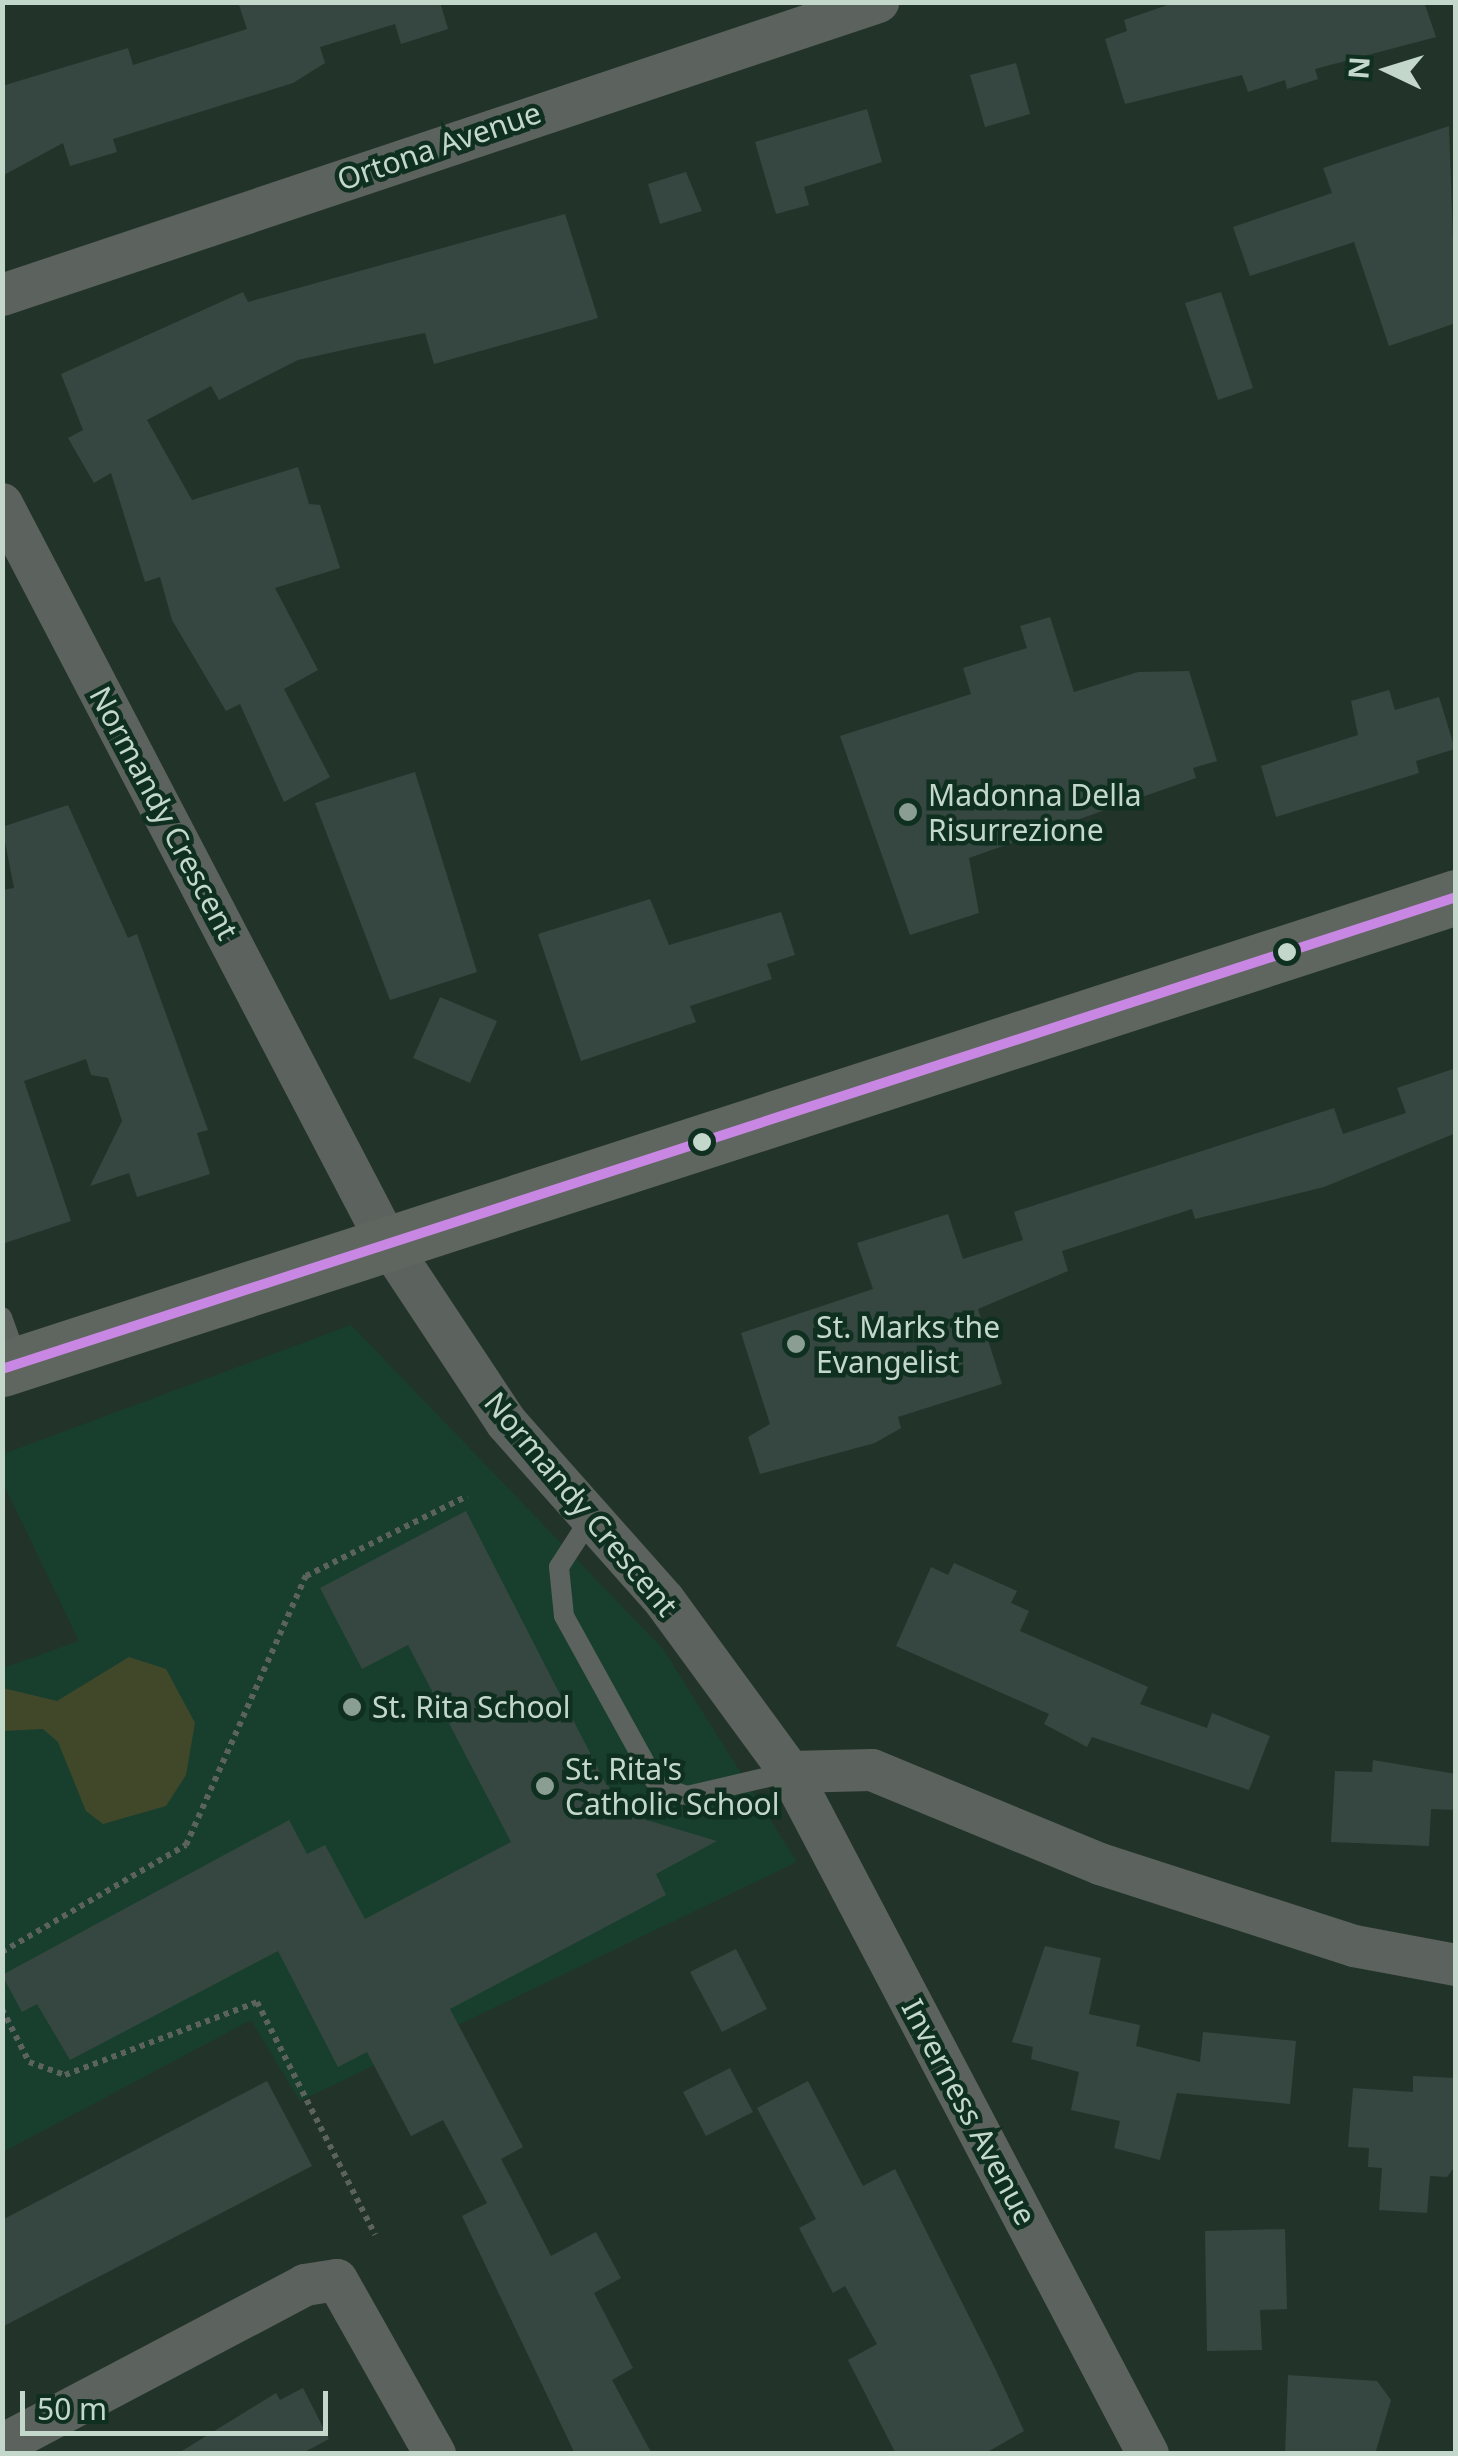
<!DOCTYPE html>
<style>
body{margin:0}
#map{position:relative;width:1458px;height:2456px;overflow:hidden;background:#22332a;font-family:"Noto Sans",sans-serif}
div>[style]{position:absolute}
.built>*{inset:0;background:#183f2d}
.green>*{inset:0;background:#41482a}
.building>*{inset:0;background:#354740}
.path>*{height:6px;margin-top:-3px;transform-origin:0;background:repeating-linear-gradient(90deg,#5c635e 0 5px,transparent 0 10px)}
.service>*{height:20px;margin:-10px;padding:0 10px;transform-origin:10px;border-radius:10px;background:#5c625d}
.minor>*{height:42px;margin:-21px;padding:0 21px;transform-origin:21px;border-radius:21px;background:#5c625d}
.secondary>*{height:55px;margin:-27.5px;padding:0 27.5px;transform-origin:27.5px;border-radius:27.5px;background:#5f655f}
.bus-1>*{height:10px;margin:-5px;padding:0 5px;transform-origin:5px;border-radius:5px;background:#c787e3}
.dots>*{width:28px;height:28px;translate:-50% -50%;box-sizing:border-box;border:5px solid #0f3020;border-radius:50%}
span{translate:-50% -50%;white-space:nowrap;text-align:center;line-height:1.15;-webkit-text-stroke:9px #0f3020;paint-order:stroke}
.street-label{font-size:30px;color:#c4d7cb}
.poi-label{font-size:30px;color:#c4d7cb}
.left{translate:0 -50%;text-align:left}
.frame{position:absolute;inset:0;border:5px solid #c4d7cb;pointer-events:none}
.north{position:absolute;left:1338px;top:20px;width:100px;height:100px;-webkit-text-stroke:8px #0f3020;paint-order:stroke;rotate:274deg;font-size:28px;font-weight:700;line-height:40px;text-align:center;color:#c4d7cb}
.north::after{content:'';display:block;margin:auto;width:35px;height:45px;background:#c4d7cb;clip-path:polygon(50% 0,100% 100%,50% 72%,0 100%)}
.scale{position:absolute;left:20px;top:2391px;width:308px;height:45px;box-sizing:border-box;border:5px solid #c4d7cb;border-top:0;padding-left:12px;font-size:30px;line-height:35px;white-space:nowrap;color:#c4d7cb;-webkit-text-stroke:8px #0f3020;paint-order:stroke}
</style>
<div id="map">
<div class="built">
<i style="clip-path:polygon(351px 1325px,663px 1649px,797px 1862px,300px 2101px,251px 2020px,3px 2152px,3px 1668px,79px 1641px,3px 1483px,3px 1454px)"></i>
</div>
<div class="green">
<i style="clip-path:polygon(129px 1657px,166px 1669px,195px 1723px,186px 1775px,166px 1806px,103px 1824px,86px 1811px,58px 1742px,43px 1729px,3px 1731px,3px 1688px,57px 1701px)"></i>
</div>
<div class="building">
<i style="clip-path:polygon(238px 2px,440px 2px,448px 29px,401px 44px,395px 24px,320px 47px,325px 63px,293px 83px,113px 139px,117px 152px,70px 166px,63px 143px,2px 176px,2px 86px,128px 48px,133px 65px,247px 29px)"></i>
<i style="clip-path:polygon(1176px 2px,1424px 2px,1436px 37px,1315px 69px,1318px 79px,1287px 89px,1285px 80px,1248px 92px,1242px 75px,1125px 104px,1105px 39px,1127px 31px,1124px 20px)"></i>
<i style="clip-path:polygon(1016px 63px,1030px 114px,985px 127px,970px 75px)"></i>
<i style="clip-path:polygon(867px 109px,882px 162px,804px 187px,809px 205px,776px 214px,755px 142px)"></i>
<i style="clip-path:polygon(1449px 126px,1456px 323px,1389px 346px,1354px 242px,1250px 276px,1233px 227px,1332px 193px,1323px 168px)"></i>
<i style="clip-path:polygon(686px 172px,702px 211px,660px 224px,648px 184px)"></i>
<i style="clip-path:polygon(565px 214px,598px 318px,434px 364px,425px 333px,361px 346px,298px 360px,219px 400px,211px 386px,147px 420px,192px 500px,298px 467px,309px 504px,320px 505px,340px 568px,275px 588px,318px 670px,284px 689px,330px 777px,284px 802px,240px 704px,226px 711px,172px 620px,160px 577px,145px 582px,111px 473px,94px 483px,68px 438px,83px 430px,61px 374px,243px 292px,248px 302px)"></i>
<i style="clip-path:polygon(1221px 292px,1253px 388px,1218px 400px,1185px 303px)"></i>
<i style="clip-path:polygon(1050px 617px,1074px 692px,1138px 672px,1189px 671px,1217px 761px,1193px 768px,1196px 778px,969px 858px,979px 913px,910px 935px,840px 736px,971px 694px,963px 668px,1027px 648px,1020px 626px)"></i>
<i style="clip-path:polygon(1389px 690px,1395px 710px,1439px 697px,1455px 749px,1416px 761px,1419px 773px,1276px 817px,1261px 766px,1358px 735px,1351px 701px)"></i>
<i style="clip-path:polygon(415px 772px,477px 972px,390px 1000px,315px 803px)"></i>
<i style="clip-path:polygon(68px 805px,128px 938px,137px 934px,208px 1130px,197px 1133px,210px 1174px,137px 1197px,129px 1173px,90px 1186px,122px 1121px,108px 1078px,91px 1075px,86px 1059px,24px 1081px,71px 1221px,2px 1244px,2px 890px,14px 888px,2px 827px)"></i>
<i style="clip-path:polygon(650px 899px,669px 945px,781px 912px,795px 955px,767px 964px,772px 979px,690px 1006px,696px 1022px,581px 1061px,538px 934px)"></i>
<i style="clip-path:polygon(440px 997px,497px 1021px,470px 1083px,413px 1058px)"></i>
<i style="clip-path:polygon(1456px 1068px,1456px 1133px,1324px 1187px,1195px 1219px,1192px 1209px,1062px 1251px,1068px 1271px,978px 1309px,1002px 1384px,898px 1417px,901px 1428px,875px 1443px,760px 1474px,748px 1437px,770px 1424px,741px 1333px,873px 1289px,857px 1243px,948px 1214px,963px 1259px,1023px 1240px,1014px 1212px,1334px 1108px,1343px 1134px,1406px 1113px,1397px 1088px)"></i>
<i style="clip-path:polygon(466px 1511px,606px 1784px,640px 1818px,717px 1841px,656px 1874px,666px 1895px,450px 2009px,523px 2147px,501px 2159px,551px 2256px,596px 2232px,621px 2278px,594px 2293px,633px 2368px,612px 2380px,652px 2454px,575px 2454px,462px 2216px,487px 2203px,443px 2120px,411px 2136px,367px 2052px,338px 2067px,278px 1951px,70px 2060px,37px 2004px,22px 2012px,2px 1975px,289px 1820px,307px 1854px,325px 1845px,365px 1919px,511px 1842px,408px 1645px,362px 1669px,320px 1588px)"></i>
<i style="clip-path:polygon(954px 1563px,1017px 1591px,1011px 1603px,1029px 1611px,1020px 1631px,1148px 1687px,1140px 1704px,1207px 1728px,1212px 1713px,1270px 1736px,1249px 1790px,1092px 1737px,1087px 1747px,1044px 1724px,1049px 1714px,896px 1646px,931px 1567px,948px 1575px)"></i>
<i style="clip-path:polygon(1373px 1760px,1456px 1774px,1456px 1810px,1431px 1809px,1429px 1846px,1331px 1842px,1335px 1771px,1372px 1772px)"></i>
<i style="clip-path:polygon(1045px 1946px,1101px 1958px,1089px 2014px,1140px 2025px,1136px 2046px,1200px 2062px,1203px 2032px,1296px 2041px,1290px 2104px,1177px 2093px,1160px 2160px,1114px 2148px,1120px 2121px,1071px 2110px,1079px 2072px,1031px 2059px,1033px 2047px,1012px 2042px)"></i>
<i style="clip-path:polygon(736px 1949px,767px 2009px,722px 2032px,690px 1972px)"></i>
<i style="clip-path:polygon(730px 2068px,753px 2112px,706px 2136px,683px 2092px)"></i>
<i style="clip-path:polygon(1413px 2076px,1456px 2078px,1456px 2165px,1447px 2177px,1430px 2176px,1427px 2213px,1379px 2210px,1382px 2168px,1368px 2167px,1369px 2148px,1348px 2147px,1353px 2088px,1413px 2092px)"></i>
<i style="clip-path:polygon(267px 2081px,312px 2166px,2px 2327px,2px 2220px)"></i>
<i style="clip-path:polygon(808px 2081px,863px 2186px,895px 2169px,992px 2362px,1024px 2431px,984px 2454px,896px 2454px,848px 2360px,877px 2344px,845px 2286px,833px 2293px,799px 2228px,816px 2219px,757px 2108px)"></i>
<i style="clip-path:polygon(1285px 2229px,1287px 2309px,1260px 2310px,1262px 2350px,1207px 2351px,1205px 2231px)"></i>
<i style="clip-path:polygon(1288px 2375px,1377px 2381px,1391px 2400px,1375px 2454px,1285px 2454px)"></i>
<i style="clip-path:polygon(303px 2388px,329px 2439px,301px 2454px,177px 2454px,276px 2393px,280px 2400px)"></i>
</div>
<div class="path">
<i style="left:2px;top:1952px;width:213px;rotate:-30.2deg"></i>
<i style="left:186px;top:1845px;width:295px;rotate:-66deg"></i>
<i style="left:306px;top:1576px;width:180px;rotate:-26.4deg"></i>
<i style="left:2px;top:2009px;width:59px;rotate:63deg"></i>
<i style="left:29px;top:2062px;width:38px;rotate:20deg"></i>
<i style="left:65px;top:2075px;width:205px;rotate:-20.8deg"></i>
<i style="left:257px;top:2002px;width:261px;rotate:63.1deg"></i>
</div>
<div class="service">
<i style="left:2px;top:1317px;width:48px;rotate:70.4deg"></i>
<i style="left:590px;top:1519px;width:57px;rotate:122.9deg"></i>
<i style="left:559px;top:1567px;width:49px;rotate:84.2deg"></i>
<i style="left:564px;top:1616px;width:194px;rotate:61.1deg"></i>
<i style="left:658px;top:1786px;width:31px;rotate:19deg"></i>
<i style="left:687px;top:1796px;width:106px;rotate:-13.1deg"></i>
</div>
<div class="minor">
<i style="left:2px;top:295px;width:924px;rotate:-18.49deg"></i>
<i style="left:2px;top:504px;width:832px;rotate:62.45deg"></i>
<i style="left:387px;top:1242px;width:216px;rotate:56.5deg"></i>
<i style="left:506px;top:1422px;width:238px;rotate:48.4deg"></i>
<i style="left:664px;top:1600px;width:213px;rotate:53.8deg"></i>
<i style="left:790px;top:1772px;width:770px;rotate:62.3deg"></i>
<i style="left:790px;top:1772px;width:82px;rotate:-1.4deg"></i>
<i style="left:872px;top:1770px;width:247px;rotate:22.4deg"></i>
<i style="left:1100px;top:1864px;width:267px;rotate:17.9deg"></i>
<i style="left:1354px;top:1946px;width:104px;rotate:10.6deg"></i>
<i style="left:2px;top:2445px;width:343px;rotate:-27.8deg"></i>
<i style="left:305px;top:2285px;width:32px;rotate:-9deg"></i>
<i style="left:337px;top:2280px;width:200px;rotate:60.6deg"></i>
</div>
<div class="secondary">
<i style="left:2px;top:1369px;width:1529px;rotate:-17.98deg"></i>
</div>
<div class="bus-1">
<i style="left:2px;top:1369px;width:1529px;rotate:-17.98deg"></i>
</div>
<div class="dots">
<i style="left:908px;top:812px;background:#8b9e93"></i>
<i style="left:1287px;top:952px;background:#c4d7cb"></i>
<i style="left:702px;top:1142px;background:#c4d7cb"></i>
<i style="left:796px;top:1344px;background:#8b9e93"></i>
<i style="left:352px;top:1707px;background:#8b9e93"></i>
<i style="left:545px;top:1786px;background:#8b9e93"></i>
</div>
<div class="street-label">
<span style="left:439px;top:146px;rotate:-19deg">Ortona Avenue</span>
<span style="left:164px;top:813px;rotate:62deg">Normandy Crescent</span>
<span style="left:581px;top:1504px;rotate:50deg">Normandy Crescent</span>
<span style="left:969px;top:2112px;rotate:62deg">Inverness Avenue</span>
</div>
<div class="poi-label">
<span class="left" style="left:928px;top:812px">Madonna Della<br>Risurrezione</span>
<span class="left" style="left:816px;top:1344px">St. Marks the<br>Evangelist</span>
<span class="left" style="left:372px;top:1707px">St. Rita School</span>
<span class="left" style="left:565px;top:1786px">St. Rita's<br>Catholic School</span>
</div>
<div class="frame"></div>
<div class="north">N</div>
<div class="scale">50 m</div>
</div>
